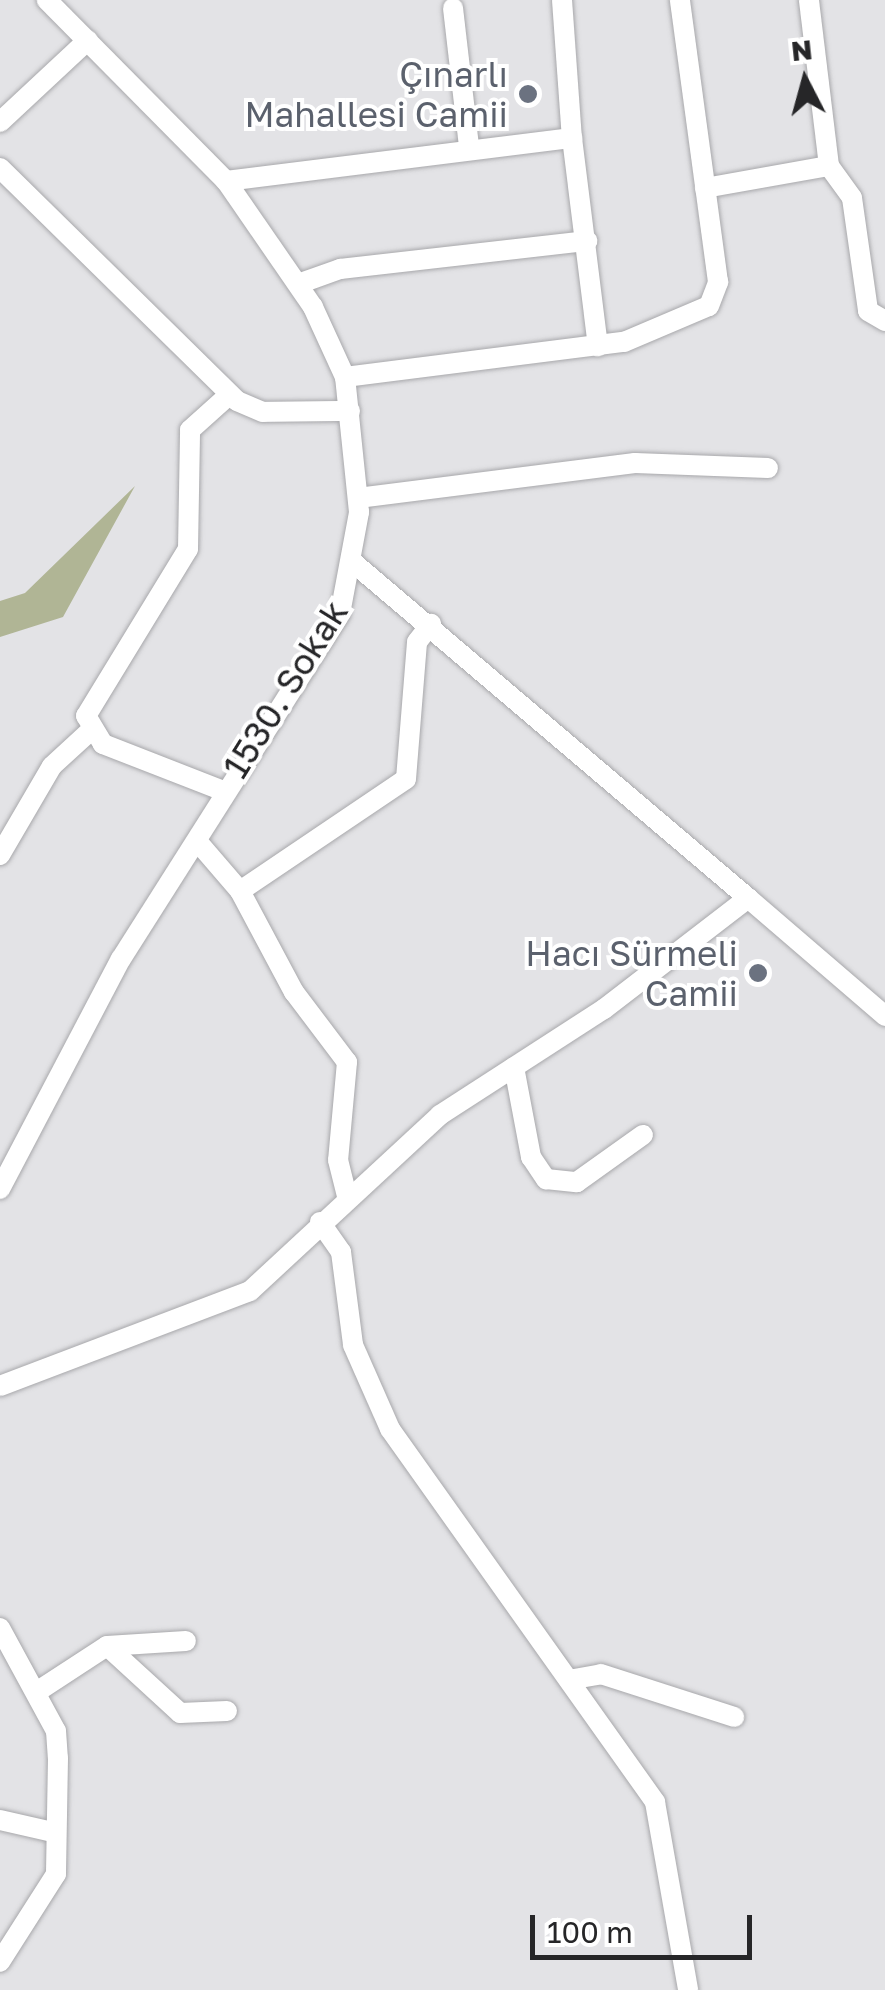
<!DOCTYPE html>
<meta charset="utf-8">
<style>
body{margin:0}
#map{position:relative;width:885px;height:1990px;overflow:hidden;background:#e3e3e6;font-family:"Golos Text",sans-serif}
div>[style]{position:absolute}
.forest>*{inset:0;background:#b0b595}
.roads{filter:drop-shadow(0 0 2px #a8a8ab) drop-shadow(0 0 2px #a8a8ab)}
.minor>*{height:20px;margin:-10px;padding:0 10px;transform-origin:10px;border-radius:10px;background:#fff}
.dots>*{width:28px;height:28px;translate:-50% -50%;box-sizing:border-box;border:5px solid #fff;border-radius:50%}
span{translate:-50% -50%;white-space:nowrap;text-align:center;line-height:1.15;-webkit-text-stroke:8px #fff;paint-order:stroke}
.worship-label{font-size:35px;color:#5b616d}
.right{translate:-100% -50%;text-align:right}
.street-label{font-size:35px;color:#262628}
.north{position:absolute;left:755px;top:30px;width:100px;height:100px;-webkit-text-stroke:8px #fff;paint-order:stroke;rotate:354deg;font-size:28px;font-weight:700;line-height:40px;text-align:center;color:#262628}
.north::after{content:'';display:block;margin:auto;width:35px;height:45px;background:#262628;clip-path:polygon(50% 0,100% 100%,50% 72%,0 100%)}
.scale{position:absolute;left:530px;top:1915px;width:222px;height:45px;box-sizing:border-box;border:5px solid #262628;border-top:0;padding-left:12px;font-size:30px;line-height:35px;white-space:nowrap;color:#262628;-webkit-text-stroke:8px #fff;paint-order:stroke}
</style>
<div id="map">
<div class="forest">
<i style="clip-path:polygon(135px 486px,63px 617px,0 637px,0 601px,25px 593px)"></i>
</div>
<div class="roads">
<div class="minor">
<i style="left:562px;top:0;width:138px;rotate:85.9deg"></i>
<i style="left:453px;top:8px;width:139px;rotate:83.4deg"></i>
<i style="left:0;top:122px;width:120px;rotate:-43deg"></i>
<i style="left:829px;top:166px;width:39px;rotate:54deg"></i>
<i style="left:852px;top:198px;width:114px;rotate:81.9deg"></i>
<i style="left:868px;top:311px;width:20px;rotate:30deg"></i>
<i style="left:0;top:168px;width:332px;rotate:44.5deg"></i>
<i style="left:237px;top:401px;width:28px;rotate:23deg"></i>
<i style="left:263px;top:412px;width:87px;rotate:-0.7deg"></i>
<i style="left:226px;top:181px;width:349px;rotate:-7.1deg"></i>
<i style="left:572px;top:138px;width:210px;rotate:82.9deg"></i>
<i style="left:705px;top:188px;width:126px;rotate:-10.1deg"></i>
<i style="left:829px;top:166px;width:167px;rotate:-96.9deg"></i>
<i style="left:298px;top:284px;width:45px;rotate:-19.7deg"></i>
<i style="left:340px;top:269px;width:249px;rotate:-6.5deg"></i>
<i style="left:345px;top:377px;width:281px;rotate:-7.2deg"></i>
<i style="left:624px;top:342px;width:92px;rotate:-23deg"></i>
<i style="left:709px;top:306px;width:26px;rotate:-69deg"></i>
<i style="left:718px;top:282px;width:285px;rotate:-97.7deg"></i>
<i style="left:358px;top:498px;width:279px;rotate:-7.2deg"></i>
<i style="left:635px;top:463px;width:133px;rotate:2.2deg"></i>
<i style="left:355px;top:564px;width:516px;rotate:40.36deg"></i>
<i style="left:221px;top:790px;width:127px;rotate:-158.7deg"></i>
<i style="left:103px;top:744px;width:33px;rotate:-121deg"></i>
<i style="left:86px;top:716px;width:196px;rotate:-58.6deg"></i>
<i style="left:188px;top:549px;width:119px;rotate:-89deg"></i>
<i style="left:190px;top:430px;width:52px;rotate:-41.9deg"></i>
<i style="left:197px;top:841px;width:66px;rotate:49.3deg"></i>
<i style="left:240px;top:891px;width:115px;rotate:61.9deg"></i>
<i style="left:294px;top:992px;width:88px;rotate:52.9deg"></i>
<i style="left:347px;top:1062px;width:98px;rotate:95.2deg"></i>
<i style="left:338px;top:1160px;width:38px;rotate:76deg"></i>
<i style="left:0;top:855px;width:103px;rotate:-59.7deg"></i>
<i style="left:52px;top:766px;width:52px;rotate:-42.6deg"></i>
<i style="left:240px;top:891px;width:200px;rotate:-34deg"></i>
<i style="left:406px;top:779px;width:137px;rotate:-85.4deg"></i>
<i style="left:417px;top:642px;width:23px;rotate:-52deg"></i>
<i style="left:514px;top:1067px;width:92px;rotate:79.3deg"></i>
<i style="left:531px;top:1157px;width:27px;rotate:56deg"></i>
<i style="left:546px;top:1179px;width:31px;rotate:6deg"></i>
<i style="left:577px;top:1182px;width:81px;rotate:-35.5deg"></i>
<i style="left:0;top:1189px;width:260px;rotate:-62.3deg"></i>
<i style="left:121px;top:959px;width:409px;rotate:-57.6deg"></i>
<i style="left:340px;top:614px;width:104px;rotate:-79.4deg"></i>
<i style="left:359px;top:512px;width:136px;rotate:-95.9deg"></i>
<i style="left:345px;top:377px;width:77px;rotate:-114.6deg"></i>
<i style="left:313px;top:307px;width:153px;rotate:-124.6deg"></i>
<i style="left:226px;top:181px;width:255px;rotate:-134.7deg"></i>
<i style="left:320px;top:1222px;width:37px;rotate:55deg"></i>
<i style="left:341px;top:1252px;width:94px;rotate:82.6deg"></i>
<i style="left:353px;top:1345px;width:92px;rotate:66.2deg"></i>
<i style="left:390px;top:1429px;width:458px;rotate:54.6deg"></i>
<i style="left:655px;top:1802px;width:191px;rotate:80deg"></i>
<i style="left:0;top:1386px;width:267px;rotate:-20.8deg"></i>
<i style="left:250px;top:1291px;width:259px;rotate:-42.8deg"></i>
<i style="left:440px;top:1115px;width:195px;rotate:-32.9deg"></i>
<i style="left:604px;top:1009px;width:182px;rotate:-37.6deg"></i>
<i style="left:748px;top:898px;width:181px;rotate:40.7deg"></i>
<i style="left:0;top:1628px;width:117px;rotate:61.5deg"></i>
<i style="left:56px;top:1731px;width:27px;rotate:86deg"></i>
<i style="left:58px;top:1758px;width:116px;rotate:91deg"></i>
<i style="left:56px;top:1874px;width:104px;rotate:122.5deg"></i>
<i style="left:107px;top:1646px;width:79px;rotate:-3.6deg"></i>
<i style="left:574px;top:1679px;width:27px;rotate:-10deg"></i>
<i style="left:601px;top:1674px;width:140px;rotate:17.9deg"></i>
<i style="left:38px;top:1691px;width:82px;rotate:-33.1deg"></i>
<i style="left:107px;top:1646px;width:99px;rotate:42.5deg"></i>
<i style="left:180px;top:1713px;width:47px;rotate:-2.4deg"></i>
<i style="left:0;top:1820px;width:54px;rotate:12.8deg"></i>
</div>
</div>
<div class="dots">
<i style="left:528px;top:94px;background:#6b7280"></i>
<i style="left:758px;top:973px;background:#6b7280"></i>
</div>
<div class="worship-label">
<span class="right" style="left:508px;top:94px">Çınarlı<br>Mahallesi Camii</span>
<span class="right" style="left:738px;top:973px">Hacı Sürmeli<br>Camii</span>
</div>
<div class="street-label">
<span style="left:285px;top:689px;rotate:-58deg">1530. Sokak</span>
</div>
<div class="north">N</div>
<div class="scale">100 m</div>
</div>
